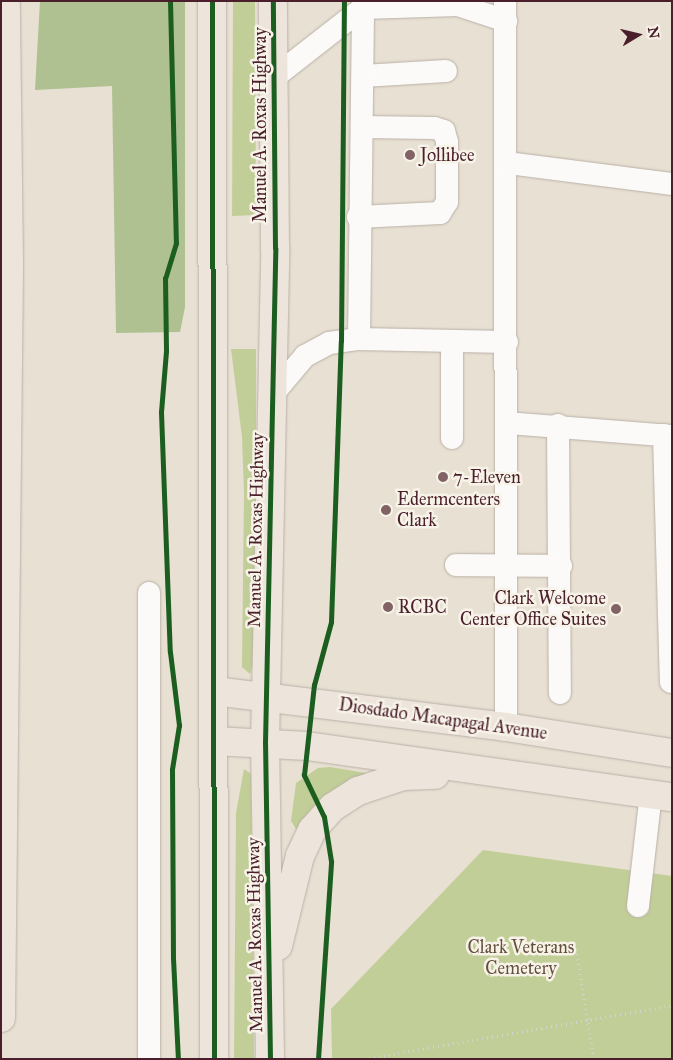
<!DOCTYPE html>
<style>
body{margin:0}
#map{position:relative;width:673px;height:1060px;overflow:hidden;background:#e8e0d2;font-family:"IM FELL Great Primer",serif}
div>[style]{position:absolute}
.green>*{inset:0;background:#c2ce97}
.forest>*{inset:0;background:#afc091}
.path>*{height:3px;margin-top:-1.5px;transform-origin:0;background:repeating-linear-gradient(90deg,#d6d2cf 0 1px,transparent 0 5px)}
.roads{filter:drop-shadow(0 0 1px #b9b0a8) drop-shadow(0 0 1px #b9b0a8)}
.minor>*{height:22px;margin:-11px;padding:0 11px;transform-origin:11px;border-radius:11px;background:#fcfaf8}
.major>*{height:28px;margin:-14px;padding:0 14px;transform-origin:14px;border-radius:14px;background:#ede5dc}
.cycleway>*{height:5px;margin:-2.5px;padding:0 2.5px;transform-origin:2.5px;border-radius:2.5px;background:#1b5e20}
.dots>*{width:14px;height:14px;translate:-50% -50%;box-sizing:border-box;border:2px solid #f7f3e8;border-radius:50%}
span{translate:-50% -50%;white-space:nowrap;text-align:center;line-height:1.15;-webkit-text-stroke:5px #f7f3e8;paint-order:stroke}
.street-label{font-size:18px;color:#4a1f2b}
.poi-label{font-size:18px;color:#4a1f2b}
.left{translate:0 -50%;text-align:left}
.right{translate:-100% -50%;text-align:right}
.park-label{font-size:18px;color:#644f3d}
.frame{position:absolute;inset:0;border:2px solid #4a1f2b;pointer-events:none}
.north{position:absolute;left:613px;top:10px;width:50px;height:50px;-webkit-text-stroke:4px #f7f3e8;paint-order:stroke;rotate:81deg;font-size:14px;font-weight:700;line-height:20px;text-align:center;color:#4a1f2b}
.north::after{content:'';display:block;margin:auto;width:18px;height:22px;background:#4a1f2b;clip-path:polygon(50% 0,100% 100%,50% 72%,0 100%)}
</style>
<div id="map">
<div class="green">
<i style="clip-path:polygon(233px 1px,255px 1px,256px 215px,232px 216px)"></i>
<i style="clip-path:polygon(231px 349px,256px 349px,256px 653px,250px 674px,242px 667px,244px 493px,242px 437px)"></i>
<i style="clip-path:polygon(330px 767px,366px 773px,296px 829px,291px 821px,296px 783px,318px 768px)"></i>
<i style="clip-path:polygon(244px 769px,251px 774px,254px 1059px,234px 1059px,236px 813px)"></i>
<i style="clip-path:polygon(483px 850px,672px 876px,672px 1059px,332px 1059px,331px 1009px)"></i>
</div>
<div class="forest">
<i style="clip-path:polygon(40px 1px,185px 1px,185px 307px,180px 332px,116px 333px,112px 86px,35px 90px)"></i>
</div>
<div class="path">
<i style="left:576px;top:949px;width:111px;rotate:80.7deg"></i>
<i style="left:672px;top:974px;width:17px;rotate:90deg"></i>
<i style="left:364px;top:1059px;width:313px;rotate:-9.9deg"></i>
</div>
<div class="roads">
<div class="minor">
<i style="left:505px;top:1px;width:726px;rotate:89.92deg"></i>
<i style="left:363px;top:76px;width:83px;rotate:-3.4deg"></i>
<i style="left:272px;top:79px;width:115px;rotate:-38deg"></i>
<i style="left:363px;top:8px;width:95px;rotate:-1.8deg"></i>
<i style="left:458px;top:5px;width:51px;rotate:18.4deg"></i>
<i style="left:508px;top:163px;width:165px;rotate:7.3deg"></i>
<i style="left:358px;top:217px;width:82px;rotate:-2.8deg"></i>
<i style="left:440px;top:213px;width:13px;rotate:-58deg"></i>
<i style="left:447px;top:202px;width:60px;rotate:-90deg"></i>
<i style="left:447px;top:142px;width:11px;rotate:-105deg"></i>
<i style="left:444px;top:131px;width:10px;rotate:-163deg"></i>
<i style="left:434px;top:128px;width:72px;rotate:-179.2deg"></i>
<i style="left:359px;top:339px;width:338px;rotate:-89.3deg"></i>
<i style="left:452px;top:342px;width:96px;rotate:90deg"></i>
<i style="left:273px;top:394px;width:50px;rotate:-49.9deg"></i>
<i style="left:305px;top:356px;width:27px;rotate:-28deg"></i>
<i style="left:329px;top:343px;width:30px;rotate:-8deg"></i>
<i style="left:359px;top:339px;width:148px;rotate:1.2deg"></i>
<i style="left:507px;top:423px;width:166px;rotate:4.5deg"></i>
<i style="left:558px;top:425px;width:268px;rotate:89.6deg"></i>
<i style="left:664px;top:435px;width:247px;rotate:88.4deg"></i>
<i style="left:456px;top:565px;width:105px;rotate:0.5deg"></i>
<i style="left:149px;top:593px;width:466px;rotate:90deg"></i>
<i style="left:638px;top:906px;width:113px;rotate:-83.4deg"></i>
</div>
<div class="major">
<i style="left:212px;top:1px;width:1058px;rotate:89.89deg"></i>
<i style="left:214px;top:691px;width:294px;rotate:7deg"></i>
<i style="left:506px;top:727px;width:168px;rotate:8.9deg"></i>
<i style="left:214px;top:741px;width:93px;rotate:3.1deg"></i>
<i style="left:307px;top:746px;width:369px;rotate:8deg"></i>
<i style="left:278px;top:946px;width:93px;rotate:-76.3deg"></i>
<i style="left:300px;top:856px;width:29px;rotate:-65deg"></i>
<i style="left:312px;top:830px;width:31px;rotate:-48deg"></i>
<i style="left:333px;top:807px;width:30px;rotate:-33deg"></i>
<i style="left:358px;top:791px;width:47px;rotate:-18.4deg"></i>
<i style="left:403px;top:776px;width:32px;rotate:-2deg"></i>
<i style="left:1px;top:1018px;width:753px;rotate:-89.39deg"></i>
<i style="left:9px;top:265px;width:264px;rotate:-90.7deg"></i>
<i style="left:270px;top:1059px;width:316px;rotate:-90.9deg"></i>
<i style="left:265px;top:743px;width:495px;rotate:-88.8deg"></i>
<i style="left:275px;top:248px;width:247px;rotate:-90.5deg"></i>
</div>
</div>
<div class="cycleway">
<i style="left:170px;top:1px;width:242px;rotate:88.6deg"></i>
<i style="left:176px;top:243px;width:37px;rotate:107deg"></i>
<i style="left:165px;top:278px;width:73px;rotate:89.2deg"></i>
<i style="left:166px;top:351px;width:61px;rotate:94.7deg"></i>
<i style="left:161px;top:412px;width:240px;rotate:87.9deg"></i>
<i style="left:170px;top:652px;width:74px;rotate:83deg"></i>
<i style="left:179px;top:725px;width:45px;rotate:99deg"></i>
<i style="left:172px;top:769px;width:189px;rotate:89.7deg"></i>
<i style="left:173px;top:958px;width:101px;rotate:87.2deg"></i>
<i style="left:212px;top:1px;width:1058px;rotate:89.89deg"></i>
<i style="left:270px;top:1059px;width:316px;rotate:-90.9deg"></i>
<i style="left:265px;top:743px;width:495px;rotate:-88.8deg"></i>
<i style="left:275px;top:248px;width:247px;rotate:-90.5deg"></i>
<i style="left:318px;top:1059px;width:198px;rotate:-86.2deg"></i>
<i style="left:331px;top:861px;width:45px;rotate:-99deg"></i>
<i style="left:324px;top:817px;width:47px;rotate:-115.5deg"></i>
<i style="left:304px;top:775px;width:91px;rotate:-83.7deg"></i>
<i style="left:314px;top:685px;width:65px;rotate:-74.9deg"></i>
<i style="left:331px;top:622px;width:281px;rotate:-88deg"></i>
<i style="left:341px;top:341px;width:340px;rotate:-89.5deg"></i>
</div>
<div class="dots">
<i style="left:410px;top:155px;background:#816365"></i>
<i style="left:443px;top:477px;background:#816365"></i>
<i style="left:386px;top:510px;background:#816365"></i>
<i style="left:388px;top:607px;background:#816365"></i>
<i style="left:616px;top:609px;background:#816365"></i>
</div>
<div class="street-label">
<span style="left:260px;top:125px;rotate:-90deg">Manuel A. Roxas Highway</span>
<span style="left:256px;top:530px;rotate:-89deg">Manuel A. Roxas Highway</span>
<span style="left:443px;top:719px;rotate:8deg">Diosdado Macapagal Avenue</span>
<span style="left:255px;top:935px;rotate:-91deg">Manuel A. Roxas Highway</span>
</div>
<div class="poi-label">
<span class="left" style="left:420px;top:155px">Jollibee</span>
<span class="left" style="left:453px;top:477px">7-Eleven</span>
<span class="left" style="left:397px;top:510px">Edermcenters<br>Clark</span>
<span class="right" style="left:606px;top:609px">Clark Welcome<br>Center Office Suites</span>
<span class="left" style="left:398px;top:607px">RCBC</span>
</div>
<div class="park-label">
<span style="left:521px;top:958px">Clark Veterans<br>Cemetery</span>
</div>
<div class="frame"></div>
<div class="north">N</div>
</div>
